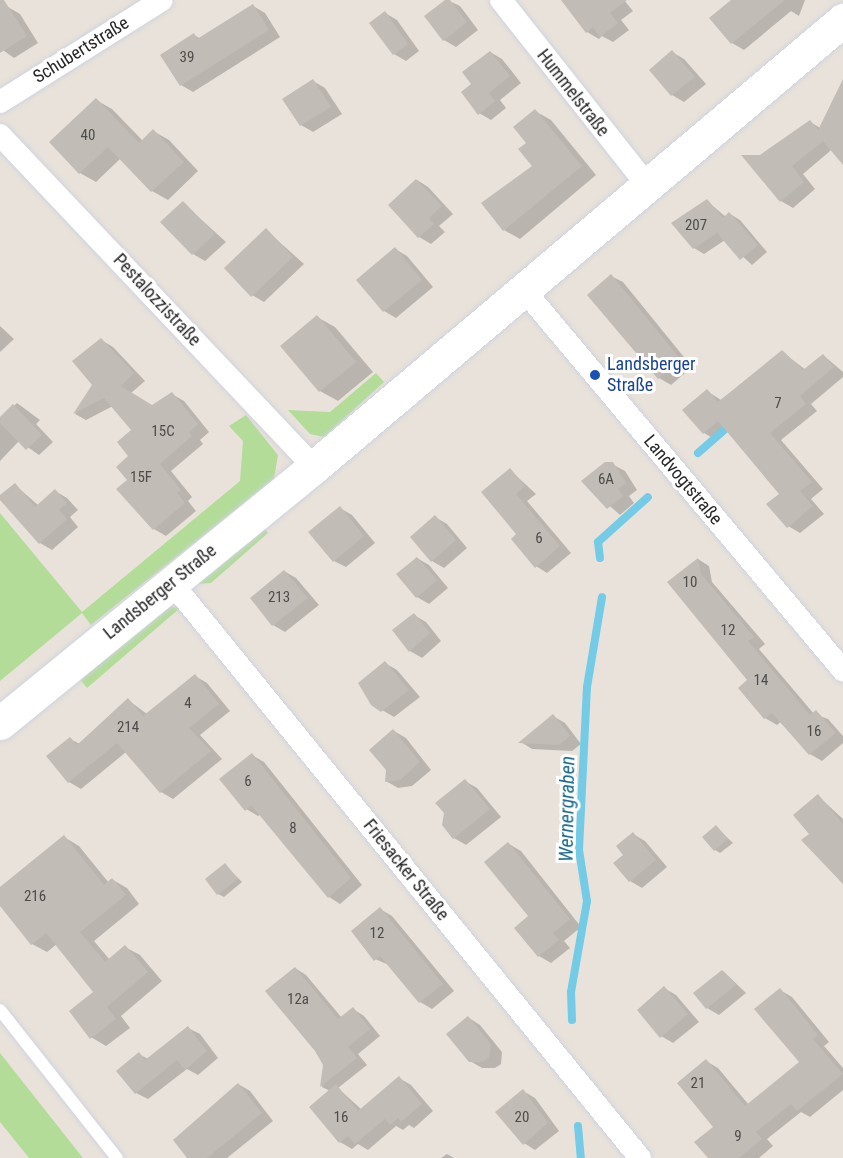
<!DOCTYPE html>
<meta charset="utf-8">
<style>
body{margin:0}
#map{position:relative;width:843px;height:1158px;overflow:hidden;background:#e9e2da;font-family:"Roboto Condensed",sans-serif}
div>[style]{position:absolute}
.green>*{inset:0;background:#b3dc99}
.shadow>*{inset:0;background:#0003}
.stream>*{height:8px;margin:-4px;padding:0 4px;transform-origin:4px;border-radius:4px;background:#73cbe5}
.building>*{inset:0;background:#c1bcb6}
.roads{filter:drop-shadow(0 0 2px #cfd3df) drop-shadow(0 0 2px #cfd3df)}
.lane>*{height:12px;margin:-6px;padding:0 6px;transform-origin:6px;border-radius:6px;background:#fff}
.street>*{height:22px;margin:-11px;padding:0 11px;transform-origin:11px;border-radius:11px;background:#fff}
.secondary>*{height:33px;margin:-16.5px;padding:0 16.5px;transform-origin:16.5px;border-radius:16.5px;background:#fff}
.dots>*{width:16px;height:16px;translate:-50% -50%;box-sizing:border-box;border:3px solid #fff;border-radius:50%}
span{translate:-50% -50%;white-space:nowrap;text-align:center;line-height:1.15;-webkit-text-stroke:6px #fff;paint-order:stroke}
.number-label{font-size:15px;color:#4e4c4b}
.number-label span{-webkit-text-stroke-width:0}
.street-label{font-size:18px;color:#272727}
.transit-label{font-size:18px;color:#164399}
.left{translate:0 -50%;text-align:left}
.water-label{font-size:20px;color:#17698c;font-style:italic}
</style>
<div id="map">
<div class="green">
<i style="clip-path:polygon(376px 373px,384px 382px,324px 437px,310px 434px,288px 410px,330px 412px)"></i>
<i style="clip-path:polygon(246px 415px,278px 455px,274px 479px,91px 625px,82px 613px,0 681px,0 513px,82px 612px,240px 481px,243px 441px,229px 426px)"></i>
<i style="clip-path:polygon(261px 524px,268px 533px,211px 583px,195px 584px)"></i>
<i style="clip-path:polygon(166px 606px,180px 608px,87px 688px,74px 672px)"></i>
<i style="clip-path:polygon(0 1053px,83px 1158px,29px 1158px,0 1122px)"></i>
</div>
<div class="shadow">
<i style="clip-path:polygon(447px 0,460px 6px,478px 30px,456px 47px,444px 40px)"></i>
<i style="clip-path:polygon(562px 0,624px 0,633px 11px,621px 20px,629px 30px,613px 42px,602px 36px,599px 39px,587px 32px)"></i>
<i style="clip-path:polygon(734px 0,805px 0,799px 16px,791px 11px,744px 50px,732px 43px,712px 18px)"></i>
<i style="clip-path:polygon(253px 6px,265px 13px,280px 37px,193px 92px,181px 85px,194px 35px,201px 39px)"></i>
<i style="clip-path:polygon(8px 7px,20px 14px,38px 43px,14px 58px,0 48px,0 12px)"></i>
<i style="clip-path:polygon(385px 13px,397px 20px,419px 51px,406px 61px,394px 54px)"></i>
<i style="clip-path:polygon(490px 52px,502px 59px,521px 83px,500px 100px,506px 108px,491px 120px,479px 113px,473px 84px)"></i>
<i style="clip-path:polygon(672px 52px,684px 59px,706px 84px,684px 102px,672px 95px)"></i>
<i style="clip-path:polygon(313px 81px,325px 88px,342px 114px,313px 132px,301px 125px)"></i>
<i style="clip-path:polygon(96px 100px,112px 109px,143px 141px,153px 131px,169px 140px,198px 171px,168px 200px,152px 191px,121px 158px,96px 182px,80px 173px,51px 142px)"></i>
<i style="clip-path:polygon(535px 111px,551px 120px,596px 175px,520px 239px,504px 230px,534px 167px,528px 143px)"></i>
<i style="clip-path:polygon(810px 122px,822px 129px,836px 146px,803px 174px,815px 189px,793px 208px,781px 201px,761px 156px)"></i>
<i style="clip-path:polygon(417px 180px,428px 187px,453px 214px,439px 226px,445px 232px,431px 244px,419px 237px,390px 205px)"></i>
<i style="clip-path:polygon(707px 201px,726px 217px,730px 214px,740px 220px,767px 252px,752px 265px,725px 240px,704px 254px,694px 248px)"></i>
<i style="clip-path:polygon(183px 203px,226px 242px,205px 261px,193px 254px)"></i>
<i style="clip-path:polygon(266px 230px,304px 264px,264px 302px,252px 295px)"></i>
<i style="clip-path:polygon(395px 249px,407px 256px,433px 287px,396px 318px,384px 311px,358px 280px)"></i>
<i style="clip-path:polygon(611px 276px,623px 282px,692px 367px,671px 385px,659px 378px)"></i>
<i style="clip-path:polygon(317px 317px,335px 327px,373px 372px,338px 401px,320px 391px)"></i>
<i style="clip-path:polygon(0 326px,14px 339px,0 352px)"></i>
<i style="clip-path:polygon(101px 340px,113px 347px,145px 381px,131px 393px,152px 406px,172px 394px,184px 401px,209px 432px,200px 440px,203px 444px,171px 471px,192px 497px,188px 501px,196px 511px,166px 536px,154px 529px,129px 480px,133px 430px,113px 406px,86px 420px,75px 414px,94px 385px)"></i>
<i style="clip-path:polygon(782px 352px,806px 370px,823px 355px,843px 372px,843px 377px,811px 404px,817px 411px,781px 440px,823px 489px,811px 499px,824px 514px,800px 533px,788px 526px,781px 494px,728px 430px,716px 440px,704px 433px,707px 391px,721px 400px)"></i>
<i style="clip-path:polygon(17px 403px,40px 420px,36px 424px,53px 442px,39px 455px,19px 441px,0 461px,0 419px)"></i>
<i style="clip-path:polygon(612px 464px,625px 471px,637px 490px,629px 496px,634px 503px,620px 515px,583px 482px)"></i>
<i style="clip-path:polygon(510px 470px,536px 494px,527px 501px,571px 553px,547px 573px,536px 566px,518px 535px)"></i>
<i style="clip-path:polygon(15px 485px,38px 505px,55px 491px,67px 498px,78px 510px,70px 517px,78px 527px,52px 550px,40px 543px,0 498px)"></i>
<i style="clip-path:polygon(340px 508px,352px 515px,375px 543px,346px 567px,334px 561px)"></i>
<i style="clip-path:polygon(435px 517px,447px 524px,467px 548px,444px 568px,432px 561px)"></i>
<i style="clip-path:polygon(417px 558px,429px 565px,448px 588px,429px 604px,417px 597px)"></i>
<i style="clip-path:polygon(698px 559px,709px 566px,712px 582px,765px 644px,759px 649px,814px 714px,828px 719px,843px 736px,843px 743px,822px 761px,810px 754px,782px 721px,777px 725px,765px 718px,740px 688px,749px 680px,669px 582px)"></i>
<i style="clip-path:polygon(284px 571px,296px 578px,319px 605px,285px 632px,273px 625px)"></i>
<i style="clip-path:polygon(414px 615px,426px 622px,441px 641px,422px 658px,410px 651px,394px 631px)"></i>
<i style="clip-path:polygon(385px 663px,397px 670px,420px 697px,394px 717px,382px 710px)"></i>
<i style="clip-path:polygon(195px 676px,207px 683px,230px 711px,200px 735px,222px 759px,173px 799px,161px 792px,126px 752px,81px 789px,69px 782px,70px 739px,80px 744px,128px 700px,147px 714px)"></i>
<i style="clip-path:polygon(553px 716px,565px 723px,581px 744px,572px 751px,532px 749px,521px 742px)"></i>
<i style="clip-path:polygon(394px 731px,406px 738px,431px 770px,412px 786px,398px 788px,386px 781px)"></i>
<i style="clip-path:polygon(252px 755px,264px 762px,362px 885px,340px 904px,329px 897px,261px 814px,258px 816px,246px 809px)"></i>
<i style="clip-path:polygon(465px 781px,477px 788px,501px 817px,466px 845px,454px 838px)"></i>
<i style="clip-path:polygon(818px 796px,843px 819px,843px 884px,804px 840px,811px 834px)"></i>
<i style="clip-path:polygon(716px 827px,733px 843px,720px 853px,715px 850px)"></i>
<i style="clip-path:polygon(633px 834px,645px 841px,667px 867px,642px 888px,630px 881px,625px 855px)"></i>
<i style="clip-path:polygon(64px 837px,79px 846px,109px 883px,113px 880px,127px 888px,139px 904px,94px 941px,110px 960px,125px 947px,140px 955px,162px 981px,121px 1016px,130px 1028px,106px 1046px,91px 1037px,95px 992px,57px 944px,47px 952px,32px 944px,0 904px,0 889px)"></i>
<i style="clip-path:polygon(509px 844px,521px 851px,581px 927px,564px 941px,570px 948px,551px 963px,539px 956px)"></i>
<i style="clip-path:polygon(225px 865px,242px 882px,224px 897px,218px 894px)"></i>
<i style="clip-path:polygon(380px 909px,392px 916px,454px 991px,432px 1009px,420px 1002px,389px 965px,375px 959px)"></i>
<i style="clip-path:polygon(295px 968px,306px 975px,342px 1018px,353px 1009px,364px 1016px,380px 1036px,358px 1054px,367px 1065px,338px 1088px,362px 1110px,399px 1078px,411px 1085px,433px 1111px,414px 1128px,409px 1125px,403px 1130px,396px 1126px,368px 1150px,358px 1144px,352px 1149px,340px 1142px,330px 1091px,322px 1087px,324px 1065px)"></i>
<i style="clip-path:polygon(723px 971px,746px 993px,719px 1015px,707px 1008px)"></i>
<i style="clip-path:polygon(664px 988px,676px 995px,699px 1022px,673px 1043px,661px 1036px)"></i>
<i style="clip-path:polygon(780px 990px,792px 997px,829px 1042px,824px 1046px,843px 1068px,843px 1090px,810px 1117px,801px 1112px,767px 1139px,773px 1146px,759px 1158px,717px 1158px,706px 1061px,718px 1068px,749px 1105px,801px 1062px)"></i>
<i style="clip-path:polygon(469px 1018px,480px 1025px,502px 1052px,501px 1064px,495px 1068px,482px 1068px,470px 1061px)"></i>
<i style="clip-path:polygon(188px 1028px,200px 1034px,218px 1058px,198px 1075px,187px 1069px,148px 1099px,136px 1093px,139px 1054px,148px 1059px)"></i>
<i style="clip-path:polygon(238px 1084px,250px 1091px,273px 1121px,227px 1158px,189px 1158px)"></i>
<i style="clip-path:polygon(523px 1091px,535px 1098px,559px 1131px,535px 1150px,524px 1143px)"></i>
<i style="clip-path:polygon(447px 1154px,454px 1158px,441px 1158px)"></i>
</div>
<div class="stream">
<i style="left:698px;top:453px;width:44px;rotate:-41.3deg"></i>
<i style="left:600px;top:558px;width:16px;rotate:-97deg"></i>
<i style="left:598px;top:542px;width:67px;rotate:-42deg"></i>
<i style="left:572px;top:1020px;width:28px;rotate:-92deg"></i>
<i style="left:571px;top:992px;width:92px;rotate:-80deg"></i>
<i style="left:587px;top:901px;width:52px;rotate:-98.9deg"></i>
<i style="left:579px;top:850px;width:163px;rotate:-87.2deg"></i>
<i style="left:587px;top:687px;width:91px;rotate:-80.5deg"></i>
<i style="left:578px;top:1126px;width:32px;rotate:85deg"></i>
</div>
<div class="building">
<i style="clip-path:polygon(0 0,4px 0,27px 36px,0 53px)"></i>
<i style="clip-path:polygon(445px 0,450px 0,467px 22px,443px 41px,424px 16px)"></i>
<i style="clip-path:polygon(561px 0,627px 0,610px 13px,618px 23px,600px 37px,593px 27px,586px 33px)"></i>
<i style="clip-path:polygon(731px 0,785px 0,731px 44px,709px 18px)"></i>
<i style="clip-path:polygon(253px 4px,269px 30px,180px 86px,160px 55px,194px 33px,197px 39px)"></i>
<i style="clip-path:polygon(385px 11px,408px 44px,393px 55px,369px 23px)"></i>
<i style="clip-path:polygon(672px 50px,695px 77px,671px 96px,649px 70px)"></i>
<i style="clip-path:polygon(490px 51px,510px 76px,489px 93px,495px 101px,478px 115px,461px 92px,471px 84px,462px 72px)"></i>
<i style="clip-path:polygon(313px 79px,331px 107px,300px 126px,282px 99px)"></i>
<i style="clip-path:polygon(843px 79px,843px 165px,823px 141px,792px 166px,804px 182px,780px 202px,741px 155px,760px 155px,810px 120px,818px 130px)"></i>
<i style="clip-path:polygon(96px 98px,139px 143px,153px 129px,184px 162px,151px 192px,108px 147px,79px 174px,49px 142px)"></i>
<i style="clip-path:polygon(535px 109px,582px 166px,503px 231px,481px 203px,532px 166px,518px 149px,526px 143px,513px 127px)"></i>
<i style="clip-path:polygon(416px 179px,442px 206px,429px 218px,434px 224px,418px 238px,388px 205px)"></i>
<i style="clip-path:polygon(707px 199px,723px 218px,729px 212px,758px 245px,740px 260px,717px 233px,693px 249px,671px 223px)"></i>
<i style="clip-path:polygon(183px 201px,215px 234px,192px 255px,160px 222px)"></i>
<i style="clip-path:polygon(266px 228px,293px 257px,251px 297px,224px 268px)"></i>
<i style="clip-path:polygon(395px 247px,422px 280px,383px 312px,356px 280px)"></i>
<i style="clip-path:polygon(611px 274px,681px 360px,658px 379px,587px 295px)"></i>
<i style="clip-path:polygon(317px 315px,356px 362px,319px 392px,280px 346px)"></i>
<i style="clip-path:polygon(101px 338px,134px 373px,121px 386px,152px 405px,172px 392px,198px 424px,189px 432px,192px 436px,160px 464px,181px 490px,177px 493px,185px 503px,153px 530px,116px 489px,127px 480px,116px 467px,128px 456px,117px 442px,131px 430px,104px 398px,73px 414px,92px 385px,72px 361px)"></i>
<i style="clip-path:polygon(782px 350px,803px 370px,823px 354px,834px 367px,800px 396px,806px 404px,770px 433px,812px 482px,800px 491px,813px 506px,787px 528px,766px 504px,779px 494px,718px 421px,703px 434px,682px 410px,707px 389px,718px 402px)"></i>
<i style="clip-path:polygon(13px 404px,42px 435px,26px 450px,0 423px,0 417px)"></i>
<i style="clip-path:polygon(605px 462px,613px 462px,626px 483px,618px 489px,623px 496px,607px 509px,581px 481px)"></i>
<i style="clip-path:polygon(510px 468px,525px 486px,516px 494px,560px 546px,535px 568px,511px 539px,516px 534px,481px 492px)"></i>
<i style="clip-path:polygon(15px 483px,35px 507px,55px 489px,67px 503px,59px 510px,67px 519px,39px 544px,0 500px,0 495px)"></i>
<i style="clip-path:polygon(340px 506px,364px 536px,333px 562px,308px 532px)"></i>
<i style="clip-path:polygon(435px 515px,456px 540px,431px 562px,410px 537px)"></i>
<i style="clip-path:polygon(417px 557px,437px 580px,416px 598px,396px 574px)"></i>
<i style="clip-path:polygon(698px 558px,701px 574px,754px 637px,748px 641px,810px 715px,816px 710px,836px 733px,809px 755px,772px 713px,764px 719px,738px 688px,747px 680px,667px 582px)"></i>
<i style="clip-path:polygon(284px 570px,308px 598px,272px 626px,250px 598px)"></i>
<i style="clip-path:polygon(414px 613px,430px 633px,409px 652px,392px 630px)"></i>
<i style="clip-path:polygon(385px 661px,409px 690px,381px 712px,371px 705px,358px 683px)"></i>
<i style="clip-path:polygon(195px 674px,219px 704px,189px 728px,211px 751px,160px 793px,117px 743px,68px 783px,46px 756px,70px 737px,77px 745px,128px 698px,143px 716px)"></i>
<i style="clip-path:polygon(553px 714px,570px 736px,559px 745px,518px 743px)"></i>
<i style="clip-path:polygon(393px 729px,420px 762px,400px 780px,385px 782px,386px 770px,369px 750px)"></i>
<i style="clip-path:polygon(252px 753px,351px 878px,328px 898px,251px 805px,245px 811px,219px 779px)"></i>
<i style="clip-path:polygon(465px 779px,490px 809px,453px 839px,442px 825px,444px 813px,435px 803px)"></i>
<i style="clip-path:polygon(818px 794px,843px 824px,843px 884px,801px 840px,809px 834px,793px 815px)"></i>
<i style="clip-path:polygon(716px 825px,728px 839px,714px 851px,702px 837px)"></i>
<i style="clip-path:polygon(633px 832px,656px 860px,629px 882px,613px 863px,623px 855px,616px 846px)"></i>
<i style="clip-path:polygon(64px 835px,104px 885px,112px 878px,126px 895px,80px 932px,105px 962px,125px 945px,148px 972px,107px 1007px,116px 1019px,90px 1039px,69px 1011px,93px 992px,46px 933px,31px 945px,0 906px,0 887px)"></i>
<i style="clip-path:polygon(508px 842px,570px 919px,553px 933px,559px 940px,538px 957px,514px 928px,528px 916px,484px 862px)"></i>
<i style="clip-path:polygon(225px 863px,238px 879px,217px 895px,205px 879px)"></i>
<i style="clip-path:polygon(380px 907px,443px 984px,419px 1003px,380px 956px,374px 961px,351px 931px)"></i>
<i style="clip-path:polygon(295px 967px,338px 1019px,353px 1007px,370px 1029px,348px 1047px,357px 1058px,320px 1087px,323px 1065px,315px 1051px,265px 991px)"></i>
<i style="clip-path:polygon(722px 970px,736px 985px,706px 1009px,693px 993px)"></i>
<i style="clip-path:polygon(664px 986px,688px 1014px,660px 1038px,637px 1010px)"></i>
<i style="clip-path:polygon(780px 988px,818px 1035px,813px 1039px,843px 1074px,797px 1111px,791px 1104px,756px 1132px,762px 1139px,739px 1158px,708px 1158px,694px 1142px,713px 1127px,677px 1083px,706px 1059px,745px 1106px,799px 1062px,754px 1009px)"></i>
<i style="clip-path:polygon(468px 1016px,491px 1044px,489px 1057px,483px 1062px,469px 1062px,446px 1034px)"></i>
<i style="clip-path:polygon(188px 1026px,207px 1051px,185px 1070px,177px 1060px,135px 1094px,116px 1071px,139px 1052px,145px 1060px)"></i>
<i style="clip-path:polygon(399px 1076px,422px 1104px,401px 1122px,398px 1118px,390px 1125px,385px 1119px,355px 1144px,348px 1136px,339px 1143px,309px 1107px,336px 1084px,358px 1111px)"></i>
<i style="clip-path:polygon(238px 1083px,262px 1113px,207px 1158px,187px 1158px,173px 1140px)"></i>
<i style="clip-path:polygon(523px 1089px,548px 1123px,523px 1145px,495px 1112px)"></i>
</div>
<div class="roads">
<div class="lane">
<i style="left:0;top:1010px;width:189px;rotate:51.7deg"></i>
</div>
<div class="street">
<i style="left:501px;top:0;width:236px;rotate:51.7deg"></i>
<i style="left:0;top:102px;width:191px;rotate:-32.2deg"></i>
<i style="left:0;top:135px;width:457px;rotate:46.6deg"></i>
<i style="left:523px;top:289px;width:498px;rotate:50deg"></i>
<i style="left:172px;top:583px;width:741px;rotate:50.86deg"></i>
</div>
<div class="secondary">
<i style="left:0;top:723px;width:405px;rotate:-39.2deg"></i>
<i style="left:314px;top:467px;width:693px;rotate:-40.2deg"></i>
</div>
</div>
<div class="dots">
<i style="left:595px;top:375px;background:#1a4fb4"></i>
</div>
<div class="number-label">
<span style="left:187px;top:58px">39</span>
<span style="left:88px;top:136px">40</span>
<span style="left:696px;top:226px">207</span>
<span style="left:778px;top:404px">7</span>
<span style="left:163px;top:432px">15C</span>
<span style="left:141px;top:478px">15F</span>
<span style="left:606px;top:480px">6A</span>
<span style="left:539px;top:539px">6</span>
<span style="left:690px;top:583px">10</span>
<span style="left:279px;top:598px">213</span>
<span style="left:728px;top:631px">12</span>
<span style="left:761px;top:681px">14</span>
<span style="left:188px;top:704px">4</span>
<span style="left:128px;top:728px">214</span>
<span style="left:814px;top:732px">16</span>
<span style="left:248px;top:782px">6</span>
<span style="left:293px;top:829px">8</span>
<span style="left:35px;top:897px">216</span>
<span style="left:377px;top:934px">12</span>
<span style="left:298px;top:1000px">12a</span>
<span style="left:698px;top:1084px">21</span>
<span style="left:341px;top:1118px">16</span>
<span style="left:522px;top:1118px">20</span>
<span style="left:738px;top:1137px">9</span>
</div>
<div class="street-label">
<span style="left:81px;top:50px;rotate:-32deg">Schubertstraße</span>
<span style="left:573px;top:93px;rotate:52deg">Hummelstraße</span>
<span style="left:157px;top:300px;rotate:47deg">Pestalozzistraße</span>
<span style="left:683px;top:480px;rotate:50deg">Landvogtstraße</span>
<span style="left:160px;top:592px;rotate:-39deg">Landsberger Straße</span>
<span style="left:406px;top:870px;rotate:51deg">Friesacker Straße</span>
</div>
<div class="transit-label">
<span class="left" style="left:607px;top:375px">Landsberger<br>Straße</span>
</div>
<div class="water-label">
<span style="left:567px;top:809px;rotate:-89deg">Wernergraben</span>
</div>
</div>
